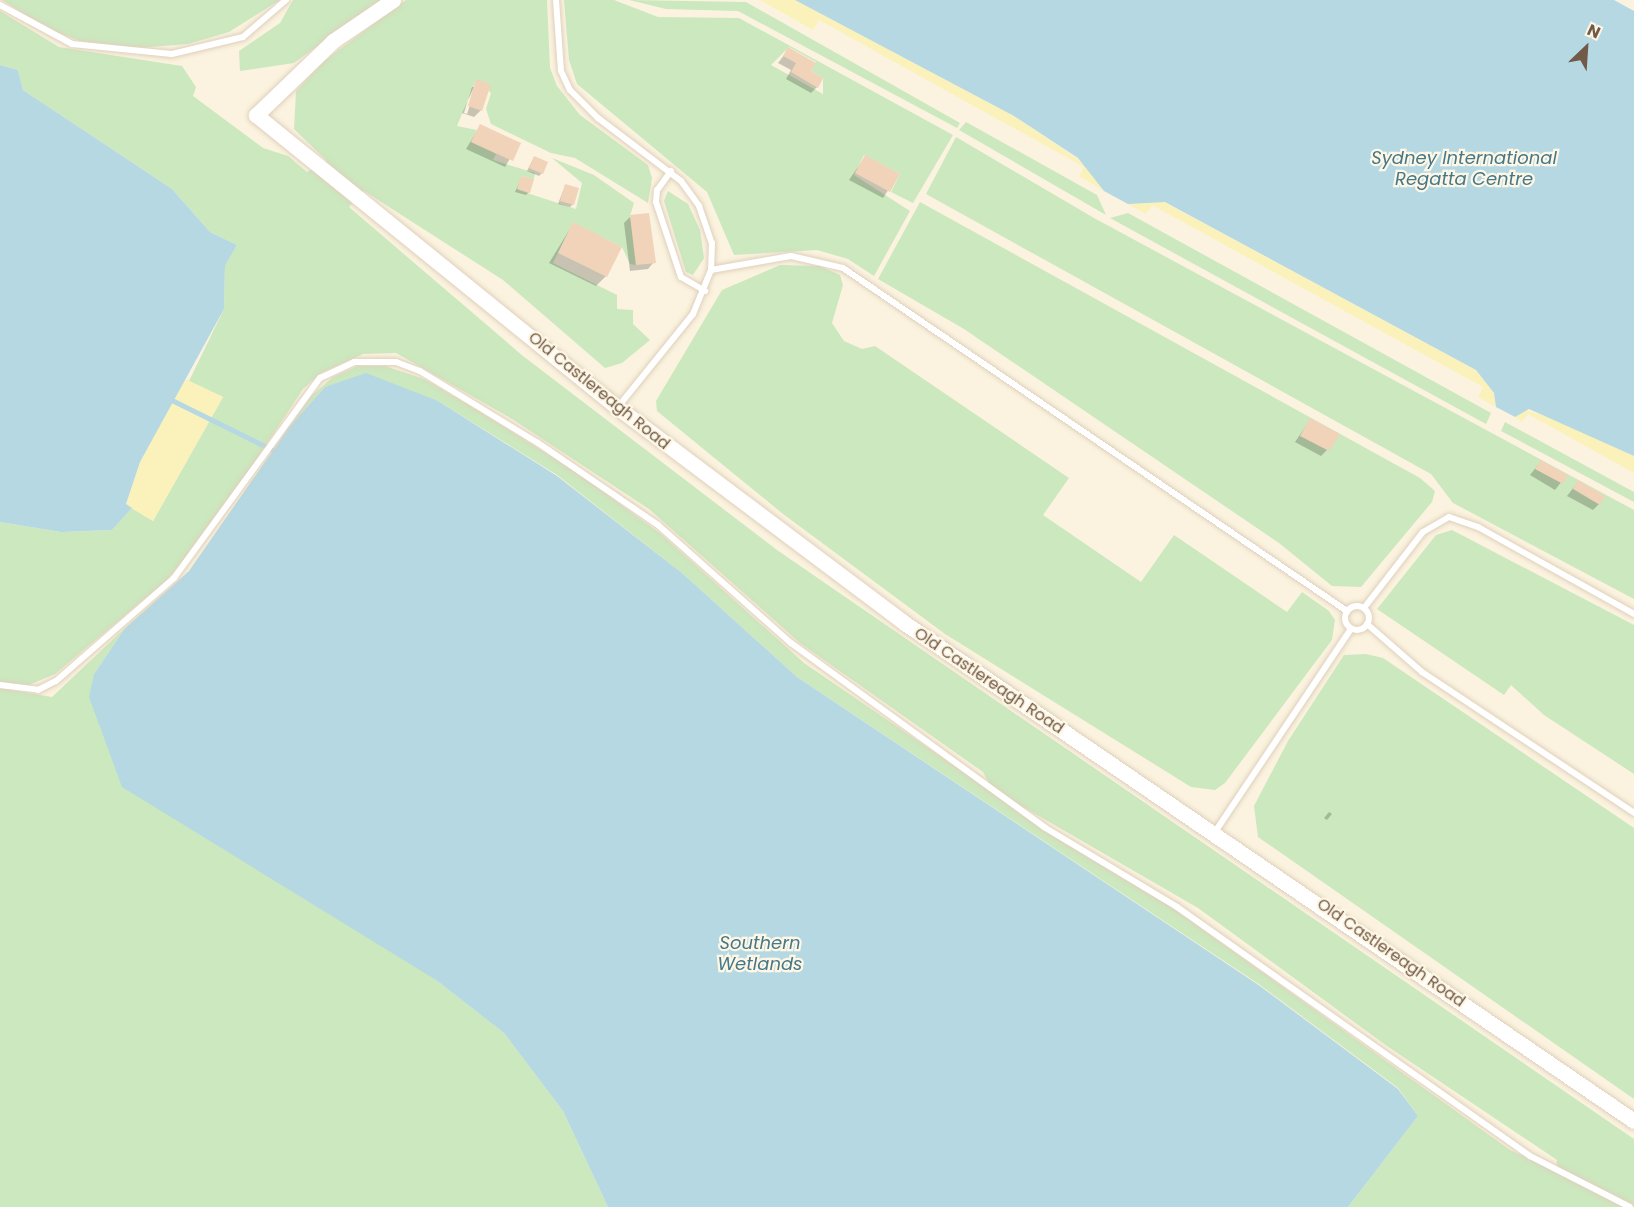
<!DOCTYPE html>
<style>
body{margin:0}
#map{position:relative;width:1634px;height:1207px;overflow:hidden;background:#fbf3df;font-family:Poppins,sans-serif}
div>[style]{position:absolute}
.green>*{inset:0;background:#cce8bf}
.sand>*{inset:0;background:#faf2ba}
.water>*{inset:0;background:#b5d8e3}
.shadow>*{inset:0;background:#0003}
.stream>*{height:4.5px;margin:-2.25px;padding:0 2.25px;transform-origin:2.25px;border-radius:2.25px;background:#b5d8e3}
.building>*{inset:0;background:#f0d3b8}
.roads{filter:drop-shadow(0 0 2px #dfd0bc) drop-shadow(0 0 2px #dfd0bc)}
.service>*{height:6px;margin:-3px;padding:0 3px;transform-origin:3px;border-radius:3px;background:#fff}
.service>.ring{margin:-3px;padding:0;box-sizing:content-box;background:none;border:6px solid #fff;border-radius:50%}
.tertiary>*{height:15px;margin:-7.5px;padding:0 7.5px;transform-origin:7.5px;border-radius:7.5px;background:#fff}
span{translate:-50% -50%;white-space:nowrap;text-align:center;line-height:1.15;-webkit-text-stroke:4.5px #fff7e5;paint-order:stroke}
.street-label{font-size:16px;color:#715a48}
.water-label{font-size:18px;color:#45788a;font-style:italic}
.north{position:absolute;left:1556px;top:18px;width:60px;height:60px;-webkit-text-stroke:4px #fff7e5;paint-order:stroke;rotate:25deg;font-size:16px;font-weight:700;line-height:24px;text-align:center;color:#715a48}
.north::after{content:'';display:block;margin:auto;width:21px;height:27px;background:#715a48;clip-path:polygon(50% 0,100% 100%,50% 72%,0 100%)}
</style>
<div id="map">
<div class="green">
<i style="clip-path:polygon(2px 0,280px 0,229px 32px,188px 44px,137px 48px,80px 41px,48px 29px)"></i>
<i style="clip-path:polygon(293px 0,381px 0,294px 63px,240px 71px,239px 51px,280px 23px)"></i>
<i style="clip-path:polygon(406px 0,547px 0,550px 68px,557px 86px,580px 115px,648px 165px,652px 178px,648px 203px,575px 158px,551px 153px,491px 124px,486px 109px,491px 93px,476px 80px,457px 126px,477px 130px,471px 142px,496px 154px,493px 160px,535px 173px,534px 179px,521px 176px,518px 190px,576px 209px,582px 183px,552px 158px,594px 175px,634px 203px,630px 216px,636px 265px,630px 264px,622px 247px,573px 223px,553px 263px,617px 295px,617px 309px,633px 310px,633px 324px,650px 340px,622px 363px,605px 368px,503px 280px,364px 191px,349px 207px,523px 356px,777px 550px,1634px 1139px,1634px 1207px,1348px 1207px,1418px 1116px,1398px 1088px,1260px 985px,797px 677px,682px 573px,557px 475px,438px 401px,325px 387px,289px 427px,310px 397px,333px 377px,358px 366px,385px 366px,424px 379px,479px 411px,582px 476px,661px 534px,804px 663px,1057px 836px,1173px 908px,1510px 1150px,1556px 1170px,1557px 1160px,1387px 1046px,1198px 908px,992px 789px,983px 772px,800px 643px,649px 509px,512px 419px,396px 353px,363px 354px,321px 373px,303px 389px,218px 518px,166px 581px,55px 674px,29px 685px,0 682px,0 522px,61px 532px,112px 530px,132px 508px,153px 521px,223px 397px,189px 381px,224px 309px,225px 266px,237px 245px,210px 232px,172px 189px,23px 90px,18px 70px,0 65px,0 11px,59px 47px,182px 66px,196px 87px,193px 96px,263px 148px,288px 156px,307px 172px,327px 161px,294px 129px,296px 91px,324px 61px)"></i>
<i style="clip-path:polygon(evenodd,564px 0,614px 0,658px 17px,739px 18px,953px 135px,913px 203px,891px 192px,900px 174px,864px 155px,854px 175px,910px 211px,874px 276px,848px 259px,817px 250px,734px 255px,707px 192px,577px 84px,569px 60px,564px 0,789px 47px,816px 62px,811px 71px,823px 78px,823px 94px,771px 65px,789px 47px)"></i>
<i style="clip-path:polygon(629px 0,746px 2px,960px 123px,957px 128px,738px 11px,666px 9px)"></i>
<i style="clip-path:polygon(966px 122px,1097px 195px,1106px 215px,959px 130px)"></i>
<i style="clip-path:polygon(956px 137px,1094px 218px,1634px 510px,1634px 599px,1453px 503px,1431px 474px,926px 194px)"></i>
<i style="clip-path:polygon(668px 191px,688px 204px,700px 230px,704px 258px,693px 275px,686px 272px,664px 201px)"></i>
<i style="clip-path:polygon(920px 202px,1420px 478px,1435px 491px,1432px 502px,1361px 587px,1332px 586px,1279px 543px,964px 329px,878px 279px)"></i>
<i style="clip-path:polygon(1128px 213px,1491px 413px,1486px 424px,1110px 218px)"></i>
<i style="clip-path:polygon(780px 265px,820px 266px,840px 275px,843px 285px,832px 323px,844px 341px,862px 349px,875px 346px,1069px 478px,1043px 515px,1141px 582px,1174px 535px,1287px 612px,1302px 592px,1329px 611px,1335px 620px,1332px 640px,1225px 783px,1215px 790px,1191px 787px,945px 634px,783px 514px,657px 411px,656px 401px,722px 290px)"></i>
<i style="clip-path:polygon(1505px 422px,1634px 492px,1634px 502px,1501px 431px)"></i>
<i style="clip-path:polygon(1452px 530px,1634px 625px,1634px 774px,1544px 715px,1511px 685px,1504px 695px,1377px 609px,1436px 535px)"></i>
<i style="clip-path:polygon(125px 628px,94px 674px,436px 980px,504px 1033px,563px 1111px,608px 1207px,0 1207px,0 688px,52px 697px)"></i>
<i style="clip-path:polygon(1366px 654px,1383px 658px,1634px 828px,1634px 1099px,1258px 837px,1254px 806px,1288px 741px,1344px 655px)"></i>
</div>
<div class="sand">
<i style="clip-path:polygon(760px 0,795px 0,1014px 116px,1091px 168px,1104px 191px,1079px 176px,1084px 167px,819px 20px,813px 30px)"></i>
<i style="clip-path:polygon(1136px 200px,1164px 202px,1476px 370px,1494px 393px,1496px 407px,1478px 397px,1483px 387px,1152px 205px,1146px 214px,1128px 204px)"></i>
<i style="clip-path:polygon(183px 378px,223px 397px,153px 521px,126px 505px,140px 462px)"></i>
<i style="clip-path:polygon(1522px 409px,1568px 423px,1634px 456px,1634px 473px,1528px 414px,1522px 422px,1515px 417px)"></i>
</div>
<div class="water">
<i style="clip-path:polygon(795px 0,1614px 0,1634px 11px,1634px 456px,1529px 409px,1515px 417px,1496px 407px,1494px 393px,1476px 370px,1165px 202px,1128px 204px,1104px 191px,1078px 158px,1014px 116px)"></i>
<i style="clip-path:polygon(0 65px,18px 70px,23px 90px,172px 189px,210px 232px,237px 245px,225px 266px,224px 309px,140px 462px,126px 504px,132px 508px,112px 530px,61px 532px,0 522px)"></i>
<i style="clip-path:polygon(366px 373px,438px 401px,557px 476px,682px 573px,797px 677px,1260px 986px,1398px 1089px,1418px 1116px,1348px 1207px,608px 1207px,563px 1111px,504px 1033px,436px 980px,122px 787px,89px 697px,94px 674px,125px 628px,189px 571px,289px 427px,325px 387px)"></i>
</div>
<div class="shadow">
<i style="clip-path:polygon(789px 49px,817px 87px,811px 93px,786px 79px,791px 70px,778px 63px)"></i>
<i style="clip-path:polygon(evenodd,477px 81px,481px 110px,474px 117px,462px 113px,477px 81px,472px 87px,476px 87px,467px 114px,464px 113px,472px 87px)"></i>
<i style="clip-path:polygon(480px 126px,519px 143px,505px 167px,466px 149px)"></i>
<i style="clip-path:polygon(534px 157px,542px 173px,539px 176px,527px 171px)"></i>
<i style="clip-path:polygon(865px 157px,898px 175px,883px 198px,849px 180px)"></i>
<i style="clip-path:polygon(522px 177px,529px 192px,526px 195px,515px 192px)"></i>
<i style="clip-path:polygon(565px 186px,573px 204px,570px 207px,558px 204px)"></i>
<i style="clip-path:polygon(630px 217px,654px 262px,648px 269px,630px 271px,624px 223px)"></i>
<i style="clip-path:polygon(573px 224px,606px 276px,596px 286px,549px 263px)"></i>
<i style="clip-path:polygon(1310px 420px,1327px 450px,1321px 456px,1295px 442px)"></i>
<i style="clip-path:polygon(1541px 461px,1566px 476px,1555px 490px,1530px 475px)"></i>
<i style="clip-path:polygon(1578px 482px,1599px 504px,1593px 510px,1567px 496px)"></i>
<i style="clip-path:polygon(1329px 812px,1332px 814px,1327px 820px,1324px 818px)"></i>
</div>
<div class="stream">
<i style="left:172px;top:400px;width:113px;rotate:26.3deg"></i>
</div>
<div class="building">
<i style="clip-path:polygon(788px 47px,816px 63px,811px 71px,823px 78px,818px 88px,791px 72px,796px 63px,783px 56px)"></i>
<i style="clip-path:polygon(476px 79px,491px 84px,482px 111px,468px 106px)"></i>
<i style="clip-path:polygon(480px 124px,521px 143px,513px 161px,471px 142px)"></i>
<i style="clip-path:polygon(865px 155px,900px 174px,890px 192px,855px 173px)"></i>
<i style="clip-path:polygon(534px 156px,548px 162px,543px 174px,529px 168px)"></i>
<i style="clip-path:polygon(521px 176px,534px 179px,530px 193px,517px 189px)"></i>
<i style="clip-path:polygon(565px 184px,579px 188px,574px 205px,560px 201px)"></i>
<i style="clip-path:polygon(649px 213px,656px 263px,636px 265px,630px 215px)"></i>
<i style="clip-path:polygon(573px 222px,622px 247px,607px 277px,558px 253px)"></i>
<i style="clip-path:polygon(1310px 418px,1340px 434px,1329px 451px,1300px 436px)"></i>
<i style="clip-path:polygon(1541px 460px,1568px 475px,1563px 484px,1535px 469px)"></i>
<i style="clip-path:polygon(1578px 480px,1605px 496px,1600px 505px,1573px 489px)"></i>
</div>
<div class="roads">
<div class="service">
<i style="left:556px;top:0;width:71px;rotate:86deg"></i>
<i style="left:561px;top:71px;width:21px;rotate:65deg"></i>
<i style="left:570px;top:90px;width:40px;rotate:45deg"></i>
<i style="left:598px;top:118px;width:104px;rotate:37.2deg"></i>
<i style="left:681px;top:181px;width:31px;rotate:54deg"></i>
<i style="left:699px;top:206px;width:39px;rotate:71deg"></i>
<i style="left:712px;top:243px;width:27px;rotate:92deg"></i>
<i style="left:711px;top:270px;width:48px;rotate:112.2deg"></i>
<i style="left:693px;top:314px;width:119px;rotate:128.9deg"></i>
<i style="left:0;top:5px;width:82px;rotate:28.4deg"></i>
<i style="left:72px;top:44px;width:100px;rotate:5.7deg"></i>
<i style="left:172px;top:54px;width:73px;rotate:-13.5deg"></i>
<i style="left:243px;top:37px;width:57px;rotate:-40.7deg"></i>
<i style="left:671px;top:171px;width:24px;rotate:126deg"></i>
<i style="left:657px;top:190px;width:12px;rotate:95deg"></i>
<i style="left:656px;top:202px;width:79px;rotate:71.6deg"></i>
<i style="left:681px;top:277px;width:28px;rotate:30deg"></i>
<i style="left:711px;top:270px;width:81px;rotate:-9.9deg"></i>
<i style="left:791px;top:256px;width:53px;rotate:13deg"></i>
<i style="left:843px;top:268px;width:610px;rotate:34.24deg"></i>
<i class="ring" style="left:1345px;top:606px;width:18px;height:18px"></i>
<i style="left:1364px;top:608px;width:96px;rotate:-52.2deg"></i>
<i style="left:1423px;top:532px;width:30px;rotate:-30deg"></i>
<i style="left:1449px;top:517px;width:31px;rotate:19deg"></i>
<i style="left:1478px;top:527px;width:179px;rotate:29.1deg"></i>
<i style="left:1367px;top:624px;width:73px;rotate:41.1deg"></i>
<i style="left:1422px;top:672px;width:255px;rotate:33.6deg"></i>
<i style="left:0;top:685px;width:38px;rotate:7deg"></i>
<i style="left:38px;top:690px;width:20px;rotate:-27deg"></i>
<i style="left:56px;top:681px;width:157px;rotate:-41.1deg"></i>
<i style="left:174px;top:578px;width:248px;rotate:-53.9deg"></i>
<i style="left:320px;top:378px;width:38px;rotate:-25deg"></i>
<i style="left:354px;top:362px;width:42px"></i>
<i style="left:396px;top:362px;width:26px;rotate:21deg"></i>
<i style="left:420px;top:371px;width:138px;rotate:31.4deg"></i>
<i style="left:538px;top:443px;width:145px;rotate:34.3deg"></i>
<i style="left:658px;top:525px;width:178px;rotate:41.6deg"></i>
<i style="left:791px;top:643px;width:313px;rotate:36deg"></i>
<i style="left:1044px;top:827px;width:155px;rotate:31deg"></i>
<i style="left:1177px;top:907px;width:432px;rotate:35.2deg"></i>
<i style="left:1530px;top:1156px;width:112px;rotate:27deg"></i>
<i style="left:1215px;top:832px;width:244px;rotate:-56.2deg"></i>
</div>
<div class="tertiary">
<i style="left:393px;top:0;width:73px;rotate:145.7deg"></i>
<i style="left:333px;top:41px;width:107px;rotate:136.1deg"></i>
<i style="left:256px;top:115px;width:464px;rotate:39deg"></i>
<i style="left:617px;top:407px;width:358px;rotate:36.9deg"></i>
<i style="left:903px;top:622px;width:885px;rotate:34.32deg"></i>
</div>
</div>
<div class="street-label">
<span style="left:599px;top:391px;rotate:39deg">Old Castlereagh Road</span>
<span style="left:989px;top:681px;rotate:34deg">Old Castlereagh Road</span>
<span style="left:1391px;top:953px;rotate:35deg">Old Castlereagh Road</span>
</div>
<div class="water-label">
<span style="left:1464px;top:169px">Sydney International<br>Regatta Centre</span>
<span style="left:760px;top:954px">Southern<br>Wetlands</span>
</div>
<div class="north">N</div>
</div>
